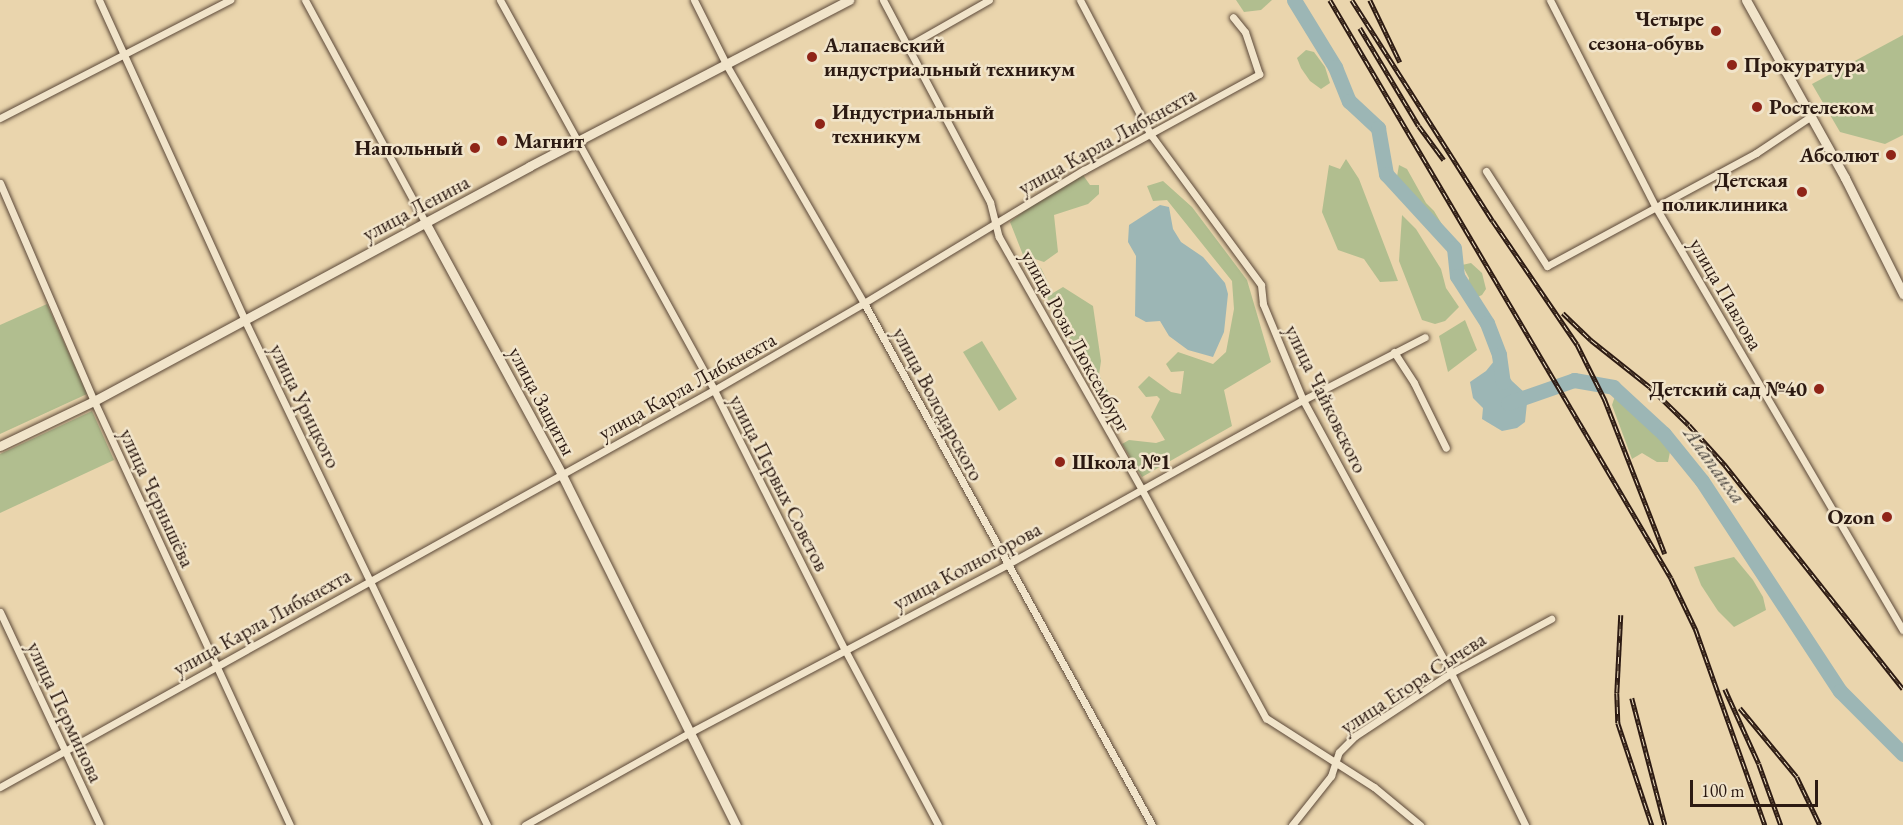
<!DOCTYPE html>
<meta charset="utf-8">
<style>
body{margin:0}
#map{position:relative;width:1903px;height:825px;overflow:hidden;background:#ead5ad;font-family:"EB Garamond",serif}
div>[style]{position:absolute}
.green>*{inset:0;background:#b1be8f}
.water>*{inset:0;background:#9cb6b5}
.river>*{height:15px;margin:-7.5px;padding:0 7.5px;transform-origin:7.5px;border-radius:7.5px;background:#9cb6b5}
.roads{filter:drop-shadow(0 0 2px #5c4939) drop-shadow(0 0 2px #5c4939)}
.street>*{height:7px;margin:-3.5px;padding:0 3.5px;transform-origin:3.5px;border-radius:3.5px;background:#f1e4ca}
.secondary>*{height:9px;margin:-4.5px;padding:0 4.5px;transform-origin:4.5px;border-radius:4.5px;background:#f1e4ca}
.rail>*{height:4.5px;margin-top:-2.25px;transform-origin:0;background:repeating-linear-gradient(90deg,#f1e4ca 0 7px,#2c1a12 0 14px);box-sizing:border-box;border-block:2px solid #2c1a12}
.dots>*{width:16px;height:16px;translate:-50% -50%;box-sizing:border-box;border:3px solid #f1e4ca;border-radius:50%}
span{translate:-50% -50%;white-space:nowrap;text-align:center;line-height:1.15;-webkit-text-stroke:5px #f1e4ca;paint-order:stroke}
.poi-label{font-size:21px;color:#2c1a12;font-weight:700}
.right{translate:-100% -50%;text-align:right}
.left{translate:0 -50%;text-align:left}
.street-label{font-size:21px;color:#2c1a12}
.water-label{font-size:22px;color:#4e4943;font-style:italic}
.scale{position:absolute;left:1690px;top:780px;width:128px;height:27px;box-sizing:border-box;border:3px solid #2c1a12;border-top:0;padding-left:8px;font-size:18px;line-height:21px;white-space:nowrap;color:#2c1a12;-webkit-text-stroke:4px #f1e4ca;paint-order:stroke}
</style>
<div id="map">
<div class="green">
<i style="clip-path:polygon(1236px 0,1272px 0,1261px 10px,1244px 12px)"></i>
<i style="clip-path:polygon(1903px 35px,1903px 135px,1885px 144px,1840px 132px,1812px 84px)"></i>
<i style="clip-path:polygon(1306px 50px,1314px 52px,1325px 67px,1330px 83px,1321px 89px,1310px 81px,1301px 68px,1297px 58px)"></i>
<i style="clip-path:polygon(1346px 159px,1359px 179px,1398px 281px,1380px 282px,1364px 259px,1338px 250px,1322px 212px,1329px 165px,1340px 169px)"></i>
<i style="clip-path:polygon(1399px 165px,1407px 169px,1426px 203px,1434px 211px,1446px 231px,1435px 235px,1406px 197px,1395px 188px)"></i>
<i style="clip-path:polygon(1083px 175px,1090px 185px,1099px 185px,1099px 194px,1088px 204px,1054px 215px,1058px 252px,1044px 262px,1023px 255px,1010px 222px,1037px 201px)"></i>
<i style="clip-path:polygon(1163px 181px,1192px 207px,1247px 280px,1271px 362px,1224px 390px,1232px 426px,1142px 477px,1122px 444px,1129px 440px,1156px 443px,1165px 440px,1151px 417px,1160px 399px,1157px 396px,1146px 397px,1138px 387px,1149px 376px,1171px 392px,1181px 394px,1184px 371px,1171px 372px,1166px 364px,1178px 352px,1213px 364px,1226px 352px,1234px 309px,1232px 281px,1167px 200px,1153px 201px,1147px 186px)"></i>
<i style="clip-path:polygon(1402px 215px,1416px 229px,1441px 269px,1446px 288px,1459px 307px,1445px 321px,1435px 324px,1422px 320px,1399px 261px)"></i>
<i style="clip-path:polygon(1026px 262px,1041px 268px,1053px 293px,1063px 287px,1093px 306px,1101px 361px,1099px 375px,1121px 415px,1113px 413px)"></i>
<i style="clip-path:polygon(1471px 263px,1482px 273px,1486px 289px,1482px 295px,1473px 299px,1467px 290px,1469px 278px,1462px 265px)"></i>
<i style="clip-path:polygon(47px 304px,87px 394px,0 434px,0 325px)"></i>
<i style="clip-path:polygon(1465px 320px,1477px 350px,1448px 372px,1439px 336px)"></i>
<i style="clip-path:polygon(982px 341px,1017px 399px,999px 411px,963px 352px)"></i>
<i style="clip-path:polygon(1615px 396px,1646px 422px,1670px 452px,1668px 462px,1657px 462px,1642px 453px,1632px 459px,1612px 405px)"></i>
<i style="clip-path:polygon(92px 411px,114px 460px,0 513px,0 454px)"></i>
<i style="clip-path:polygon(1734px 557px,1753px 580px,1763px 597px,1766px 610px,1734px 627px,1718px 611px,1701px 585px,1694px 567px)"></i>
</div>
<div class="water">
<i style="clip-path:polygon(1160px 205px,1169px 207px,1173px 229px,1181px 242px,1203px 257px,1225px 283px,1228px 294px,1224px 332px,1213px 357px,1188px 350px,1169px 336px,1160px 321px,1146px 322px,1135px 316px,1136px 256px,1128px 242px,1129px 225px)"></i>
<i style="clip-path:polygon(1499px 355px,1499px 363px,1512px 381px,1525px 393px,1527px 403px,1525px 422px,1517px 428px,1502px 431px,1482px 419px,1483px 408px,1473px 398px,1470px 382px,1486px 371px)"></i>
</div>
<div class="river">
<i style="left:1294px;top:0;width:79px;rotate:58.5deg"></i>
<i style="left:1335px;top:67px;width:37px;rotate:68deg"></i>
<i style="left:1349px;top:101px;width:40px;rotate:43deg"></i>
<i style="left:1378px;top:128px;width:47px;rotate:80.1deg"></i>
<i style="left:1386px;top:174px;width:100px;rotate:47.4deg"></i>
<i style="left:1454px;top:248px;width:28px;rotate:84deg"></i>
<i style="left:1457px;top:276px;width:56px;rotate:57.4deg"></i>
<i style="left:1487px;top:323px;width:34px;rotate:69deg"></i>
<i style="left:1499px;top:355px;width:27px;rotate:82deg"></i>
<i style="left:1508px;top:403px;width:70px;rotate:-19.2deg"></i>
<i style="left:1574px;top:380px;width:40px;rotate:10deg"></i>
<i style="left:1613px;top:387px;width:69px;rotate:42.7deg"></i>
<i style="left:1664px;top:434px;width:60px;rotate:51deg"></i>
<i style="left:1702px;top:481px;width:251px;rotate:56.7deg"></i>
<i style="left:1840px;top:691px;width:89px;rotate:45deg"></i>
</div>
<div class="roads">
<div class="street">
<i style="left:99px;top:0;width:353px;rotate:65.5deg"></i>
<i style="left:245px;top:321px;width:559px;rotate:64.35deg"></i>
<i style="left:305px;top:0;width:255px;rotate:61.6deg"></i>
<i style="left:500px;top:0;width:445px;rotate:61.2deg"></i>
<i style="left:714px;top:390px;width:291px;rotate:63.3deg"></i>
<i style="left:845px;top:650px;width:198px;rotate:62deg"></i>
<i style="left:694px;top:0;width:74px;rotate:63.4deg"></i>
<i style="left:727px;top:66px;width:274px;rotate:60deg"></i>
<i style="left:864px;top:303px;width:596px;rotate:61.11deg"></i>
<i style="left:883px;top:0;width:229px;rotate:62.1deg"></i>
<i style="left:990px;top:202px;width:36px;rotate:76deg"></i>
<i style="left:999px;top:237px;width:291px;rotate:60.5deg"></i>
<i style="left:1142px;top:490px;width:260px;rotate:61.5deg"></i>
<i style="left:1266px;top:718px;width:128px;rotate:32.6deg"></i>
<i style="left:1374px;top:787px;width:60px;rotate:39.6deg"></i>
<i style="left:1080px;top:0;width:153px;rotate:62.3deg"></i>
<i style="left:1151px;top:135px;width:186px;rotate:53.7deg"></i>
<i style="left:1261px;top:285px;width:19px;rotate:84deg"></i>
<i style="left:1263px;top:304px;width:104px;rotate:67.4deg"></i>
<i style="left:1303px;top:400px;width:311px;rotate:61.5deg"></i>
<i style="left:1451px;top:673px;width:169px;rotate:64deg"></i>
<i style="left:1550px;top:0;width:231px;rotate:63deg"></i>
<i style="left:1655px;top:206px;width:491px;rotate:59.7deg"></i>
<i style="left:908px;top:46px;width:93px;rotate:-29.6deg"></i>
<i style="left:0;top:118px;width:259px;rotate:-27.2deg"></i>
<i style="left:1486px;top:171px;width:113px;rotate:57.3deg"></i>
<i style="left:1547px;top:266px;width:238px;rotate:-28.4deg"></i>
<i style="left:1756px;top:153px;width:65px;rotate:-33.7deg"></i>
<i style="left:0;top:183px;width:237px;rotate:66.7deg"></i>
<i style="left:94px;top:401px;width:467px;rotate:65.2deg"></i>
<i style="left:1394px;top:352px;width:37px;rotate:57deg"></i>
<i style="left:1414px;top:383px;width:72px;rotate:63.8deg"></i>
<i style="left:0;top:612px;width:235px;rotate:64.9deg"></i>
<i style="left:0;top:787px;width:817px;rotate:-29.08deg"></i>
<i style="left:714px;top:390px;width:173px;rotate:-30.1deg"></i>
<i style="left:864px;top:303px;width:257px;rotate:-31.2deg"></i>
<i style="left:1084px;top:170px;width:200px;rotate:-28.7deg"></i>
<i style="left:1259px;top:74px;width:44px;rotate:-108.4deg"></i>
<i style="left:1245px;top:32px;width:19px;rotate:-129deg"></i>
<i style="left:525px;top:825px;width:188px;rotate:-29.3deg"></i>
<i style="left:689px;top:733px;width:359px;rotate:-27.9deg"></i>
<i style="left:1006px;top:565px;width:340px;rotate:-29.1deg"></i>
<i style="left:1303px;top:400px;width:137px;rotate:-27.3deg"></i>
<i style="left:1292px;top:825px;width:63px;rotate:-51.5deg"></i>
<i style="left:1331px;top:776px;width:25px;rotate:-72deg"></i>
<i style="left:1339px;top:752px;width:23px;rotate:-45deg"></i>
<i style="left:1355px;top:736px;width:115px;rotate:-33.3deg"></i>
<i style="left:1451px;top:673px;width:114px;rotate:-28.4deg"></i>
</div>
<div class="secondary">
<i style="left:1746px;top:0;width:204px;rotate:60.9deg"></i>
<i style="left:1845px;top:178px;width:130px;rotate:63.4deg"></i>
<i style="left:426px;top:224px;width:285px;rotate:61.5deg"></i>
<i style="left:562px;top:475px;width:391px;rotate:63.6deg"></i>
<i style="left:0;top:446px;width:104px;rotate:-25.6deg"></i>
<i style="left:94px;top:401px;width:495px;rotate:-28.3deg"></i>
<i style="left:530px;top:166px;width:360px;rotate:-27.5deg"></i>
</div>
</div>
<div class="rail">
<i style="left:1330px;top:0;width:671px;rotate:59.46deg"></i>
<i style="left:1671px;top:578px;width:58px;rotate:64.3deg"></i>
<i style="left:1696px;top:630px;width:207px;rotate:70.5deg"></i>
<i style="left:1352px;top:0;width:262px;rotate:57.5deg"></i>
<i style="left:1493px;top:221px;width:149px;rotate:55.7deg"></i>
<i style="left:1577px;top:344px;width:63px;rotate:63.4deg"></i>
<i style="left:1605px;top:400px;width:165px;rotate:68.7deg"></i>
<i style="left:1370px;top:0;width:69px;rotate:64.2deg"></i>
<i style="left:1360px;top:28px;width:114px;rotate:59deg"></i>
<i style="left:1419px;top:126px;width:42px;rotate:53.7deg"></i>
<i style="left:1563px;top:313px;width:39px;rotate:44deg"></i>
<i style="left:1591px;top:340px;width:75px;rotate:38.5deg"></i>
<i style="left:1650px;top:387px;width:54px;rotate:44.3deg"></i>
<i style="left:1689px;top:425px;width:54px;rotate:48deg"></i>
<i style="left:1725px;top:465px;width:286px;rotate:51.5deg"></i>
<i style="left:1621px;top:615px;width:78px;rotate:92.9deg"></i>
<i style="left:1617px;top:693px;width:30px;rotate:88deg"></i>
<i style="left:1618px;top:723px;width:108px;rotate:71.6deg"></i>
<i style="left:1725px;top:689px;width:82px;rotate:65.6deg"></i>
<i style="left:1759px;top:764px;width:65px;rotate:70.2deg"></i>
<i style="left:1632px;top:698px;width:131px;rotate:75.4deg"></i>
<i style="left:1740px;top:708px;width:89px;rotate:50.4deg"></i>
<i style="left:1797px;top:777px;width:53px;rotate:64.4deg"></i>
</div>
<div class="dots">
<i style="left:1716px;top:31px;background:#8f2418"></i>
<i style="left:812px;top:57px;background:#8f2418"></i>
<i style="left:1732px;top:65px;background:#8f2418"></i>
<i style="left:1757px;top:107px;background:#8f2418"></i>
<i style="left:820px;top:124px;background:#8f2418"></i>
<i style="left:502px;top:141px;background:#8f2418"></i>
<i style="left:475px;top:148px;background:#8f2418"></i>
<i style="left:1891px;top:155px;background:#8f2418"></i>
<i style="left:1802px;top:192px;background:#8f2418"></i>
<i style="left:1819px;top:389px;background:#8f2418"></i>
<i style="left:1060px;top:462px;background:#8f2418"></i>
<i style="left:1887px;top:517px;background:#8f2418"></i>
</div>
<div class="poi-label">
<span class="right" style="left:1704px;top:31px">Четыре<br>сезона-обувь</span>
<span class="left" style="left:824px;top:57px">Алапаевский<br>индустриальный техникум</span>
<span class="left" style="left:1744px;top:65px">Прокуратура</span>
<span class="left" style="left:1769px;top:107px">Ростелеком</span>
<span class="left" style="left:832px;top:124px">Индустриальный<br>техникум</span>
<span class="left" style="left:514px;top:141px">Магнит</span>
<span class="right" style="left:463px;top:148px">Напольный</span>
<span class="right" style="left:1879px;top:155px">Абсолют</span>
<span class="right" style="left:1788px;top:192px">Детская<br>поликлиника</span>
<span class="right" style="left:1807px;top:389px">Детский сад №40</span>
<span class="left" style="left:1072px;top:462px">Школа №1</span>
<span class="right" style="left:1875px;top:517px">Ozon</span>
</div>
<div class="street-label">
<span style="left:1107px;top:141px;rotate:-29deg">улица Карла Либкнехта</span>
<span style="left:416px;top:208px;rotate:-28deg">улица Ленина</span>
<span style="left:1726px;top:294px;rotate:60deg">улица Павлова</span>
<span style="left:1076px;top:341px;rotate:61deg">улица Розы Люксембург</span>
<span style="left:687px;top:386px;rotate:-29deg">улица Карла Либкнехта</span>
<span style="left:1326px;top:399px;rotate:64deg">улица Чайковского</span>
<span style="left:542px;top:401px;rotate:62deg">улица Защиты</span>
<span style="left:938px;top:404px;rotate:62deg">улица Володарского</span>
<span style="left:305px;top:406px;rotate:64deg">улица Урицкого</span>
<span style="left:779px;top:483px;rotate:63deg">улица Первых Советов</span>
<span style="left:157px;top:498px;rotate:65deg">улица Чернышёва</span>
<span style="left:967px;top:566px;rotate:-28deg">улица Колногорова</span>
<span style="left:262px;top:622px;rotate:-29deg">улица Карла Либкнехта</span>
<span style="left:1413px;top:683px;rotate:-33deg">улица Егора Сычева</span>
<span style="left:65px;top:712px;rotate:65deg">улица Перминова</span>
</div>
<div class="water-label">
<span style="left:1715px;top:465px;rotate:54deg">Алапаиха</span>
</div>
<div class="scale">100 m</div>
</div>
